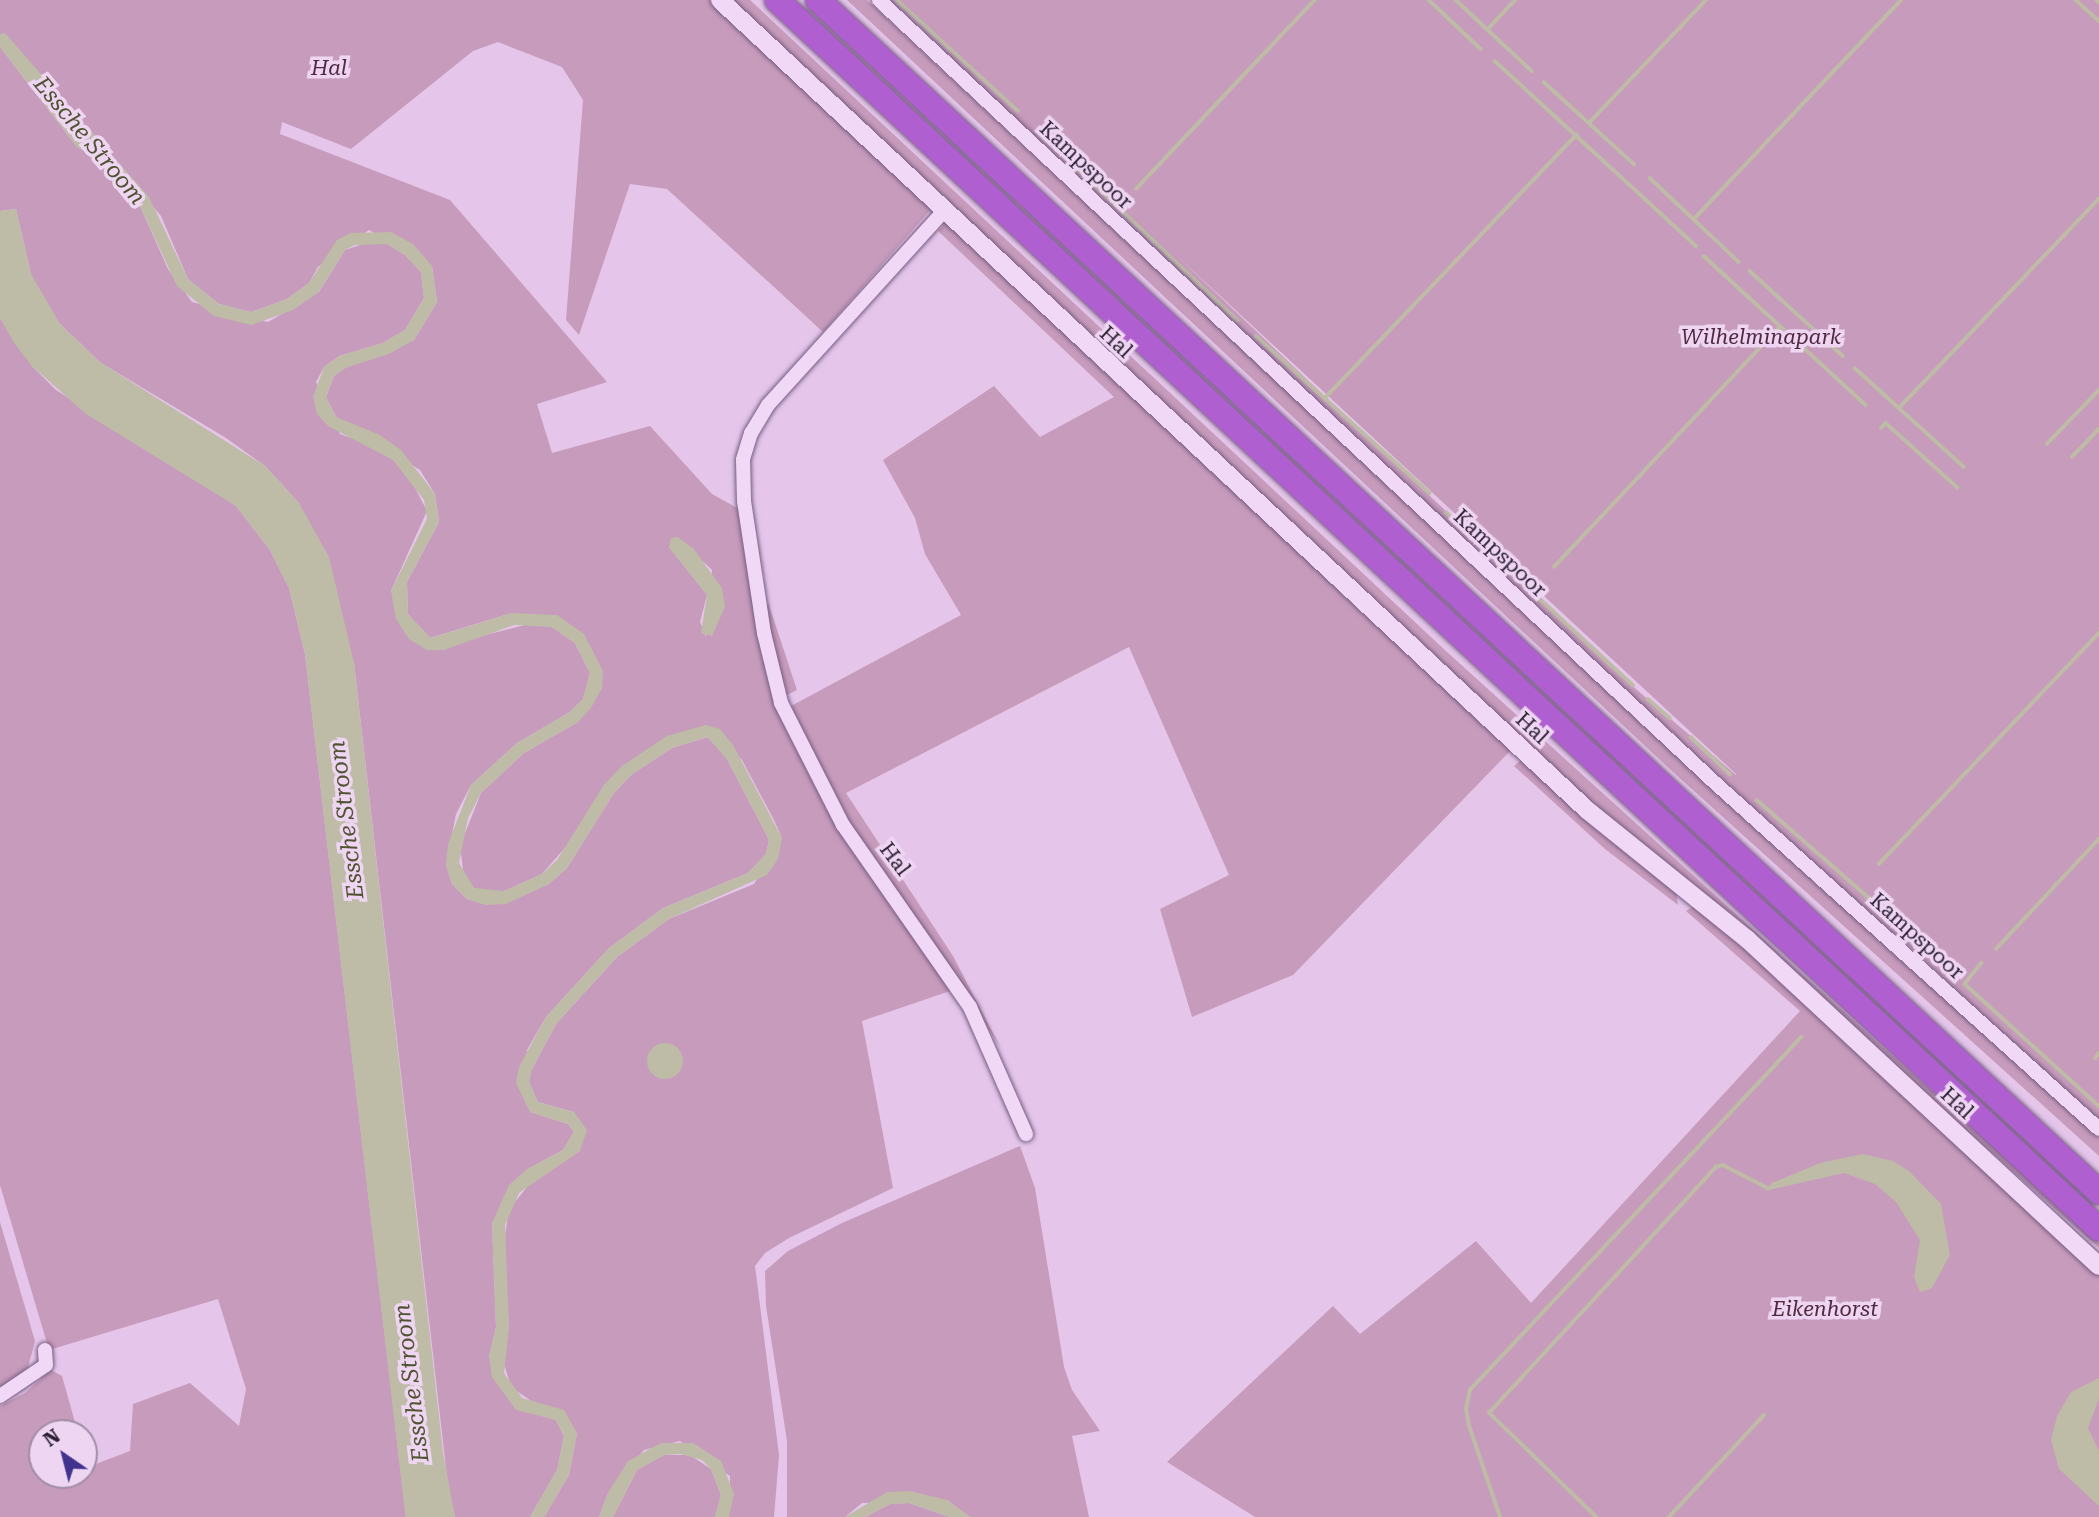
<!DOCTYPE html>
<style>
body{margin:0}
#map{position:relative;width:2099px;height:1517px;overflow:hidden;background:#e5c6ea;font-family:"Roboto Serif",serif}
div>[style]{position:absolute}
.green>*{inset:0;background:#c79bbb}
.water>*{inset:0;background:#bebba7}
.round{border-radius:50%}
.stream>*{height:3.5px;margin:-1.75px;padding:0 1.75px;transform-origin:1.75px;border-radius:1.75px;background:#bebba7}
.roads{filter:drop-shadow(0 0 2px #775d84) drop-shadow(0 0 2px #775d84)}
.minor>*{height:14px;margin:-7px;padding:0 7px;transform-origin:7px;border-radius:7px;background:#f1d8f6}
.tertiary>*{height:18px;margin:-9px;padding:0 9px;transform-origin:9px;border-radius:9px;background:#f1d8f6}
.motorway>*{height:24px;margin:-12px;padding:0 12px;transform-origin:12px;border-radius:12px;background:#b05fd1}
span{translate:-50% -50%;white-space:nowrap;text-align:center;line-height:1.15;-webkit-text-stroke:7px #eed5f2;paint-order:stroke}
.park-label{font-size:21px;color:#502840;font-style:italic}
.street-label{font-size:21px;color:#2d2035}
.water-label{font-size:23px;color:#505330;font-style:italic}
.north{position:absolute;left:28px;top:1419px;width:70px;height:70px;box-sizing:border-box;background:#eed5f2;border:2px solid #a18da6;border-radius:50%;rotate:325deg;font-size:19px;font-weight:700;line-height:28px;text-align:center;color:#2d2035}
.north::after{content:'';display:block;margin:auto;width:24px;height:32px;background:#40338d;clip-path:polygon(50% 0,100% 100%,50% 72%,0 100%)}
</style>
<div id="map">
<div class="green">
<i style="clip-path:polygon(evenodd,0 0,711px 0,931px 209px,823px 332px,667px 189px,630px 184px,579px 335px,566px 320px,583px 100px,562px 67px,498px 42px,473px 51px,351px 149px,282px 122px,280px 134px,450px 200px,607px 382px,537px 404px,552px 453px,650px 426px,712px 494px,739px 509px,756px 616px,808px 772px,953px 990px,862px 1021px,893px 1188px,789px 1238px,765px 1253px,755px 1266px,779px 1455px,774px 1517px,729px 1517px,730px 1476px,680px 1441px,644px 1450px,608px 1493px,599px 1517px,544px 1517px,569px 1475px,577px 1433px,511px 1387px,502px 1357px,509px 1328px,504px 1242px,509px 1209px,533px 1180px,580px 1151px,574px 1112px,538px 1102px,529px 1082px,531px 1071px,556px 1024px,617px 957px,669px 919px,754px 884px,782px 838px,774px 820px,742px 760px,706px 725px,604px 785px,571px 841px,542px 874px,504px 891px,488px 892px,474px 888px,464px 877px,460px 846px,481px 793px,524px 753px,578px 722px,602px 688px,584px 634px,512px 613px,430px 638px,408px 614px,407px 582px,439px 522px,435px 494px,420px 470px,336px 417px,326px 397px,334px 376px,345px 368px,414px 340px,437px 302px,432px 266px,369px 230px,318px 267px,309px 283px,287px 299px,251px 312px,219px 304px,188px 279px,161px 216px,5px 34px,0 34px,0 0,677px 537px,712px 570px,706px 637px,700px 622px,707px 595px,669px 547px,677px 537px)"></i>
<i style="clip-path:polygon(728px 0,750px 0,1447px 652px,2099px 1243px,2099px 1248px,1819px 999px,1603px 816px)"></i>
<i style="clip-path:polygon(847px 0,867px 0,1537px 624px,2099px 1135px,2099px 1156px,1674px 773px)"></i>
<i style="clip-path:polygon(evenodd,883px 0,2099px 0,2099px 1123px,1911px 948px,1830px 882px,883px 0,1176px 255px,1736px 774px,1736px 775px,1608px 665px,1176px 255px)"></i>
<i style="clip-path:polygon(0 47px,77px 147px,93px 156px,139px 204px,168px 269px,192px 302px,268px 322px,319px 292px,345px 250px,369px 242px,387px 244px,405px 255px,421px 272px,424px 298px,405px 330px,383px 343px,339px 356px,324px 367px,316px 382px,340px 434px,374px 446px,393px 460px,410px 478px,427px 511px,391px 591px,427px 650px,533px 623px,552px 627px,575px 643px,590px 673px,583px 699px,570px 712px,517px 743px,471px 785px,456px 814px,446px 865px,452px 884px,467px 899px,487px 905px,549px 884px,567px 868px,614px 793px,631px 775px,672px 748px,708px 737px,727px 759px,769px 840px,766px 854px,748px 873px,663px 908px,609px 948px,546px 1017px,527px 1050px,530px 1112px,568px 1124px,574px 1132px,563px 1150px,526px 1170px,492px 1223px,496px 1327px,489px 1357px,516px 1409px,556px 1420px,564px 1436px,557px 1470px,530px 1517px,455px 1517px,448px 1486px,354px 663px,299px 503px,265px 466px,226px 438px,101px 363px,60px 324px,41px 296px,31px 274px,16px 209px,0 211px)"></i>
<i style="clip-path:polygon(946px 223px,1513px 748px,1293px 975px,1192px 1017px,1160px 909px,1229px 875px,1129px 647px,846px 793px,953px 956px,1001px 1048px,852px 828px,791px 706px,961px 615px,925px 554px,915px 518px,883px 460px,994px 386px,1040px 437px,1114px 397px,938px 231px)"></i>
<i style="clip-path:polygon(0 318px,32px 366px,56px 390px,236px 506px,270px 550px,289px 588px,305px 654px,406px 1517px,0 1517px,0 1406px,25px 1393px,51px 1370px,62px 1376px,78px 1433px,42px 1433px,42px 1475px,84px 1475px,84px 1453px,88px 1467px,130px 1451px,133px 1404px,190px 1383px,239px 1426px,246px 1389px,218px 1299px,49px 1350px,0 1185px)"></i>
<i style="clip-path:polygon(768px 602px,797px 690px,787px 695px,766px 615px)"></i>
<i style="clip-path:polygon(1523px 758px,1676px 888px,1678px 905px,1605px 849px,1514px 766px)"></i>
<i style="clip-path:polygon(1692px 907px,1714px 918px,2099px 1274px,2099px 1517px,1255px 1517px,1167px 1462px,1333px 1306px,1360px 1334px,1476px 1241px,1531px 1303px,1800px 1011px,1686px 911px)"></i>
<i style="clip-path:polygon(1020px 1146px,1035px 1188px,1064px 1367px,1072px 1390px,1100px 1431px,1072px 1436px,1089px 1517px,970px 1517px,947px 1500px,862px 1503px,845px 1517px,787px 1517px,787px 1441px,766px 1306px,765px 1271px,788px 1251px,842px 1223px)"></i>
<i style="clip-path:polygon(0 1222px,35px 1341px,27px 1371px,0 1391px)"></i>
<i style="clip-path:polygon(664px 1455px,690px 1455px,711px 1469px,721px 1495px,715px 1517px,613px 1517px,637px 1470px)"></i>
<i style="clip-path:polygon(909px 1503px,950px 1517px,865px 1517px,890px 1504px)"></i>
</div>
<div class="water">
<i style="clip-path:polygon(5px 33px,149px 197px,188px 279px,219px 304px,251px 312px,287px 299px,309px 283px,337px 240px,351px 233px,391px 232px,413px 244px,432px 266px,437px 302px,414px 340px,389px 354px,345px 368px,334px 376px,326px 397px,336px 417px,380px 435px,401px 450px,435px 494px,439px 522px,407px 582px,408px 614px,431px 638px,512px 613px,557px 615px,584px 634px,603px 671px,602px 688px,591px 708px,578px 722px,524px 753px,481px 793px,468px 818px,459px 863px,474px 888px,504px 891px,542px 874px,557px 860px,604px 785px,622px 766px,667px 736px,706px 725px,720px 729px,733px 745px,782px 838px,778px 859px,767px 875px,669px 919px,617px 957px,556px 1024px,531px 1071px,529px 1082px,538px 1102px,574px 1112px,587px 1130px,580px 1151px,519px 1193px,505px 1225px,509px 1328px,504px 1373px,522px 1398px,564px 1410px,577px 1433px,569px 1475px,544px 1517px,530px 1517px,557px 1470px,564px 1436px,556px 1420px,516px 1410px,492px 1377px,489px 1357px,496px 1327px,492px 1223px,509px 1185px,526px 1170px,563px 1150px,574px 1132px,568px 1124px,530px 1112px,516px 1083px,519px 1067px,546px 1017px,609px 948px,663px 908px,748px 873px,766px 854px,769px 840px,727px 759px,707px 737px,672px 748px,631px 775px,614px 793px,567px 868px,549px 884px,506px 904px,487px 905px,467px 899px,452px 884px,446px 865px,448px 844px,471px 785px,517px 743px,570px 712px,583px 699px,590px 673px,575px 643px,552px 627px,514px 625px,444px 650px,427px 650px,409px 639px,396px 619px,391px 591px,427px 519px,424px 500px,393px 460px,328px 426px,317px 414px,313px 397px,324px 367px,339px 356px,383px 343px,405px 330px,424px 298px,421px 272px,405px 255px,387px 244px,355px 245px,345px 250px,319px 292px,293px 310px,251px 325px,214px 316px,177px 286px,139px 204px,93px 156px,77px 147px,0 47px,0 34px)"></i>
<i style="clip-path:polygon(16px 209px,31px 274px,60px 324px,101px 363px,265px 466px,299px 503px,329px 557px,354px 663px,443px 1452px,455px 1517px,406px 1517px,405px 1512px,305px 654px,289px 588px,270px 550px,236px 506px,86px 414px,32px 366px,14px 343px,0 318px,0 211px)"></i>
<i style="clip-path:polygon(677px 537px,693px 548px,722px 588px,725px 607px,712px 636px,701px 633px,707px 595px,669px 547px,671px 538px)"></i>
<i class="round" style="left:647px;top:1043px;width:36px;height:36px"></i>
<i style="clip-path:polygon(1863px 1154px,1893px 1161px,1909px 1171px,1941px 1204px,1950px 1255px,1932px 1288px,1920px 1292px,1914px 1277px,1920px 1240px,1896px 1202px,1875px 1184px,1844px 1173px,1765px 1191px,1772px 1183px,1820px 1163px)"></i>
<i style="clip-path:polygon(2099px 1378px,2099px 1399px,2088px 1428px,2099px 1451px,2099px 1506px,2059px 1469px,2051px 1440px,2057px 1416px,2071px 1392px)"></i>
<i style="clip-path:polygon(661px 1443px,693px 1443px,721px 1461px,734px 1494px,729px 1517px,715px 1517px,721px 1495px,711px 1469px,702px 1460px,680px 1454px,664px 1455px,637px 1470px,613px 1517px,599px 1517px,608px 1493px,628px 1461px)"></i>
<i style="clip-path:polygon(910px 1491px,947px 1500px,970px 1517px,950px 1517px,909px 1503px,890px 1504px,865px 1517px,845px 1517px,887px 1492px)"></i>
</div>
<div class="stream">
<i style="left:897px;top:0;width:164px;rotate:42.5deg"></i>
<i style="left:1429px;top:0;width:71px;rotate:43.3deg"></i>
<i style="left:1456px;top:0;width:104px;rotate:43.1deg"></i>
<i style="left:2076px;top:0;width:31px;rotate:42deg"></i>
<i style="left:2097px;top:0;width:3px;rotate:45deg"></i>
<i style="left:1488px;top:29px;width:40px;rotate:-47deg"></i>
<i style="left:1495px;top:61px;width:273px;rotate:42.6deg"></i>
<i style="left:1544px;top:82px;width:122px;rotate:42.3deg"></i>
<i style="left:1589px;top:123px;width:170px;rotate:-46.4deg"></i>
<i style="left:1039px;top:132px;width:274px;rotate:43.5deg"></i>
<i style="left:1650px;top:178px;width:122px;rotate:43.3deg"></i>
<i style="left:1136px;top:189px;width:260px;rotate:-46.6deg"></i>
<i style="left:1694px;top:219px;width:301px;rotate:-46.6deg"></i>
<i style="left:1704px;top:256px;width:220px;rotate:42.6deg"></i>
<i style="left:1750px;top:271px;width:126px;rotate:42.4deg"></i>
<i style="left:1256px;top:336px;width:234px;rotate:42.1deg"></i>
<i style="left:1855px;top:368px;width:147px;rotate:42.2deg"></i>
<i style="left:1325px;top:398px;width:364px;rotate:-46.3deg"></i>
<i style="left:1900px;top:407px;width:288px;rotate:-46.3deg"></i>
<i style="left:1881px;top:428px;width:7px;rotate:-45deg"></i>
<i style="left:1886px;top:423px;width:96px;rotate:42deg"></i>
<i style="left:2047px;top:444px;width:75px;rotate:-46.1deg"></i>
<i style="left:2072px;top:457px;width:39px;rotate:-46deg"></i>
<i style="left:1446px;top:512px;width:255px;rotate:42.8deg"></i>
<i style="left:1554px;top:567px;width:330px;rotate:-46.8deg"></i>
<i style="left:1648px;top:699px;width:29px;rotate:41deg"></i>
<i style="left:1691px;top:737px;width:54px;rotate:43.5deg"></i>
<i style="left:1757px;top:800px;width:247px;rotate:41.1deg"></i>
<i style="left:1879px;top:864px;width:319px;rotate:-46.4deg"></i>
<i style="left:1996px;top:949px;width:151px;rotate:-46.9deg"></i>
<i style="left:1982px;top:963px;width:27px;rotate:129deg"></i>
<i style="left:1965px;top:984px;width:181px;rotate:42.3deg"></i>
<i style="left:2095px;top:1058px;width:6px;rotate:-51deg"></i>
<i style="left:1500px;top:1517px;width:96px;rotate:-108.8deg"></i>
<i style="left:1469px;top:1426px;width:17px;rotate:-100deg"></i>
<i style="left:1466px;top:1409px;width:19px;rotate:-78deg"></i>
<i style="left:1470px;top:1390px;width:484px;rotate:-46.8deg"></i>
<i style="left:1596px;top:1517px;width:149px;rotate:-135.8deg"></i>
<i style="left:1489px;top:1413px;width:335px;rotate:-47.3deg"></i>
<i style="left:1716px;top:1167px;width:7px;rotate:-16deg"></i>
<i style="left:1723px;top:1165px;width:51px;rotate:27.1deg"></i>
<i style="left:1669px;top:1517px;width:139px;rotate:-47deg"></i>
</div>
<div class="roads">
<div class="minor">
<i style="left:879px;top:0;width:1144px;rotate:43.12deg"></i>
<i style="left:1714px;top:782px;width:518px;rotate:42.03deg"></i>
<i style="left:943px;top:212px;width:261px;rotate:132.2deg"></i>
<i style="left:768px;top:405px;width:33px;rotate:121deg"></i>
<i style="left:751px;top:433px;width:28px;rotate:107deg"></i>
<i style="left:743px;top:460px;width:41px;rotate:88.6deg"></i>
<i style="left:744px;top:501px;width:134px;rotate:81.4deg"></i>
<i style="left:764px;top:633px;width:72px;rotate:76.3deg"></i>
<i style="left:781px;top:703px;width:137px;rotate:63.1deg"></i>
<i style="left:843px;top:825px;width:222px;rotate:55.1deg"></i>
<i style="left:970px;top:1007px;width:139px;rotate:66.2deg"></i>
<i style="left:0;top:1396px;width:55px;rotate:-34deg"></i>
<i style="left:46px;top:1365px;width:15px;rotate:-94deg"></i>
</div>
<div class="tertiary">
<i style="left:720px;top:0;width:1187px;rotate:43.05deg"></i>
<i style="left:1587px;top:810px;width:206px;rotate:38.9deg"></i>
<i style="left:1747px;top:939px;width:480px;rotate:42.9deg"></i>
</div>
<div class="motorway">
<i style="left:777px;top:0;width:1805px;rotate:42.91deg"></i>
<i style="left:818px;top:0;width:1750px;rotate:42.94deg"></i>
</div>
</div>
<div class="park-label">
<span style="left:329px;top:68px">Hal</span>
<span style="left:1761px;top:337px">Wilhelminapark</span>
<span style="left:1825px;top:1309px">Eikenhorst</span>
</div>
<div class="street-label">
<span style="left:1086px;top:165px;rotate:43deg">Kampspoor</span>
<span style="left:1116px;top:342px;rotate:43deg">Hal</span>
<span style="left:1500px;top:553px;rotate:43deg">Kampspoor</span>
<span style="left:1532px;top:728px;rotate:43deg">Hal</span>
<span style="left:895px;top:859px;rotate:53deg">Hal</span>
<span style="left:1917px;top:936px;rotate:42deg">Kampspoor</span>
<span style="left:1957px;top:1103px;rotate:43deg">Hal</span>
</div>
<div class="water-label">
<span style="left:89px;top:141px;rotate:50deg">Essche Stroom</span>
<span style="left:347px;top:820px;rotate:-97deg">Essche Stroom</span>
<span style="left:412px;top:1383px;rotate:-97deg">Essche Stroom</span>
</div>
<div class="north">N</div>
</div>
